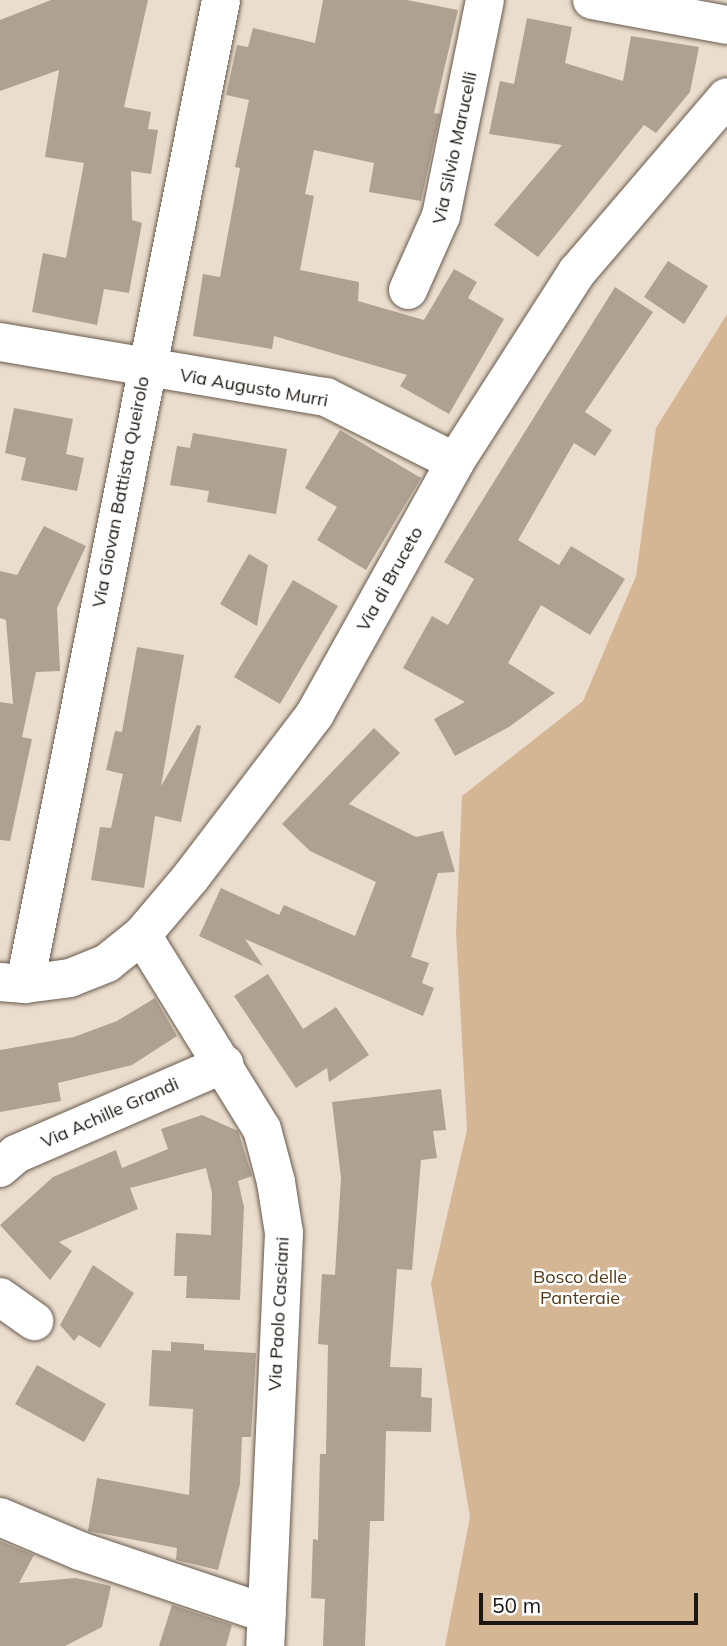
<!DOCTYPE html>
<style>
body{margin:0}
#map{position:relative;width:727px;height:1646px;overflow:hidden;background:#ebddcd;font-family:Mulish,sans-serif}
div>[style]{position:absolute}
.green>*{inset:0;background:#d4b695}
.building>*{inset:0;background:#aea192}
.roads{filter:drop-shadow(0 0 2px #675a4d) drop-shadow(0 0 2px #675a4d)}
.minor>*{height:38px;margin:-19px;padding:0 19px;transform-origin:19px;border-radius:19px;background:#fff}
.major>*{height:38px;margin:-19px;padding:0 19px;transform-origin:19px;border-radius:19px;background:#fff}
span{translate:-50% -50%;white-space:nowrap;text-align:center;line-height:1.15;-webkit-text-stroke:5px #fff;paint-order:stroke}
.street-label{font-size:18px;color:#1b1610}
.park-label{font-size:18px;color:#543816}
.scale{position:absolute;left:479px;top:1593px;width:219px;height:32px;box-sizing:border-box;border:4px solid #1b1610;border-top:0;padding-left:9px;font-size:21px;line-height:24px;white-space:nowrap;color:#1b1610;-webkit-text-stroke:5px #fff;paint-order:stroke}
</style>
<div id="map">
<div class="green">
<i style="clip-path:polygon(727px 314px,727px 1646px,445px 1646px,470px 1517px,431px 1284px,467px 1130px,456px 932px,462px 796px,583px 701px,636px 576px,656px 428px)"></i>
</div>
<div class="building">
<i style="clip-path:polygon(51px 0,148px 0,124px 107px,151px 112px,148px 129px,158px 130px,151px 174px,131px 171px,132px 220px,142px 223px,129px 293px,104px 289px,97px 325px,32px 312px,43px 253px,66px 258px,84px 163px,45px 157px,59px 70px,0 91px,0 20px)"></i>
<i style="clip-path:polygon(323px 0,407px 0,458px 10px,434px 113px,440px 114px,421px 201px,369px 192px,374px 163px,314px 150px,305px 194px,314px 196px,300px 270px,359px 282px,358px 301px,424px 320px,454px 269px,477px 282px,468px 298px,504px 319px,449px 414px,400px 386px,407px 375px,274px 336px,272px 349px,193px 336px,203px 274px,220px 277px,240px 168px,235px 167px,249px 100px,226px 95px,237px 45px,248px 47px,253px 28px,315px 43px)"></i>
<i style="clip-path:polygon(527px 18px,572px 27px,565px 63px,623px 81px,631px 36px,699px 47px,690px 92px,656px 133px,644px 125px,538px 257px,494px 225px,562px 145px,489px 134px,500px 81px,514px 84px)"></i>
<i style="clip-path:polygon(668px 261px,708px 286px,684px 324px,644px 297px)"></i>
<i style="clip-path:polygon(615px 287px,653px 312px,585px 412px,612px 430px,595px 456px,574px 443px,518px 540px,559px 565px,571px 546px,625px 579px,590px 635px,541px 605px,508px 663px,555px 693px,509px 727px,455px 756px,434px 719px,465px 702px,403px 668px,432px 616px,448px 625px,474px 579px,444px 562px)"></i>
<i style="clip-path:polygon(14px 408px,73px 419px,66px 454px,84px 458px,77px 491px,21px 480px,26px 458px,5px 453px)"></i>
<i style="clip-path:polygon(340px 430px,421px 478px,366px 570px,317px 540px,337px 507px,305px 488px)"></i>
<i style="clip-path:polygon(193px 433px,287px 449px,276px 514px,207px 502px,209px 491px,170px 485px,177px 446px,190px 448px)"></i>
<i style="clip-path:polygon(44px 526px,86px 546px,57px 608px,60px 671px,36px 672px,22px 737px,32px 739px,10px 841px,0 840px,0 702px,13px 704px,6px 620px,0 618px,0 571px,17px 575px)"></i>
<i style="clip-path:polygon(249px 554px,268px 565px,257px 626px,220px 604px)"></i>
<i style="clip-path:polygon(293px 580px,338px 606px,280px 704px,234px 677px)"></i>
<i style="clip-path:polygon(137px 647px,184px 655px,161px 786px,197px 725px,201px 726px,181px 822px,155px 816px,144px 888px,91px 880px,100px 827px,111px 828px,123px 774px,106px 770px,115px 731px,122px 732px)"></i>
<i style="clip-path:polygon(374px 728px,400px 753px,349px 804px,416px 837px,443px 831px,455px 872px,438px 873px,411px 957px,429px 963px,422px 983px,434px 988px,423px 1016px,245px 939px,263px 966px,199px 936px,221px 888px,279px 915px,284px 905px,355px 936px,376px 882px,310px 851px,282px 824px)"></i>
<i style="clip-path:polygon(268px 974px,303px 1029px,336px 1007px,369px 1055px,329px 1082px,327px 1068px,296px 1088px,234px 996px)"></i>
<i style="clip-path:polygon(155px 998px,177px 1036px,132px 1065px,58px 1083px,61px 1101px,0 1112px,0 1050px,74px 1037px,117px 1021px)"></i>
<i style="clip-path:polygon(441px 1089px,446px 1130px,433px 1131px,437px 1158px,421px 1160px,412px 1270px,397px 1269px,390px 1367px,422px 1368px,421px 1397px,432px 1398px,431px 1432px,386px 1431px,384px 1521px,370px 1521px,365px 1646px,323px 1646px,325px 1599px,311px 1598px,313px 1539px,318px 1540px,320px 1454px,326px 1454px,328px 1345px,318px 1344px,322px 1274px,335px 1275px,341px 1178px,332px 1102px)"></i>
<i style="clip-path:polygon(202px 1115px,238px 1131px,252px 1176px,238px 1181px,244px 1207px,240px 1300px,186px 1298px,187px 1276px,174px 1276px,176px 1233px,211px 1235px,212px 1193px,206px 1168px,130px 1188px,138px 1209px,59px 1242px,72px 1251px,50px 1280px,0 1225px,53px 1177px,116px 1150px,122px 1168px,168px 1149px,161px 1129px)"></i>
<i style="clip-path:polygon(93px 1265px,134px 1293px,100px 1348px,79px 1335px,74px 1341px,60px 1325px)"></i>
<i style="clip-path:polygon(171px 1342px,204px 1344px,204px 1350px,256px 1353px,251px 1437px,242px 1437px,240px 1484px,218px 1570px,176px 1560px,177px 1548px,88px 1531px,97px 1478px,189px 1495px,193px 1409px,149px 1406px,152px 1350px,171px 1351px)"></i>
<i style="clip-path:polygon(37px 1365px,106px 1404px,84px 1442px,15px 1404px)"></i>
<i style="clip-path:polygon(0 1541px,34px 1555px,19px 1583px,76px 1578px,111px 1586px,102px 1627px,65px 1646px,0 1646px)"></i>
<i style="clip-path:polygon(172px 1605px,232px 1625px,226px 1646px,159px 1646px)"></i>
</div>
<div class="roads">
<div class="minor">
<i style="left:592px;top:0;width:137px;rotate:10.5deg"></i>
<i style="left:408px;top:290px;width:81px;rotate:-66deg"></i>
<i style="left:441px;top:216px;width:220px;rotate:-78.5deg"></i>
<i style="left:0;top:342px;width:331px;rotate:9.6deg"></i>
<i style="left:326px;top:397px;width:144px;rotate:26.7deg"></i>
<i style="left:142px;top:935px;width:228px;rotate:58.3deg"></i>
<i style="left:262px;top:1129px;width:55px;rotate:75.2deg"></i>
<i style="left:276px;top:1182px;width:52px;rotate:81.1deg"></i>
<i style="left:284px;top:1233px;width:413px;rotate:92.6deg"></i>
<i style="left:25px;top:984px;width:1003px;rotate:-78.73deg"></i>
<i style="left:0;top:1168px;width:21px;rotate:-41deg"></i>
<i style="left:16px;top:1154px;width:227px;rotate:-23.4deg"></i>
<i style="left:0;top:1297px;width:42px;rotate:35.2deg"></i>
<i style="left:0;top:1517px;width:87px;rotate:23deg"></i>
<i style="left:80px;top:1551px;width:197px;rotate:18.6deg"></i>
</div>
<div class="major">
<i style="left:0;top:982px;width:25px;rotate:5deg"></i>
<i style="left:25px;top:984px;width:45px;rotate:-7.6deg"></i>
<i style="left:70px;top:978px;width:40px;rotate:-22deg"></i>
<i style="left:107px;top:963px;width:45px;rotate:-38.7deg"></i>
<i style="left:142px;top:935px;width:76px;rotate:-49.8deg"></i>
<i style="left:191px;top:877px;width:205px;rotate:-52.7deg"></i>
<i style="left:315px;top:714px;width:288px;rotate:-60.9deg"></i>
<i style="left:455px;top:462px;width:226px;rotate:-57.3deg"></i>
<i style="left:577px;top:272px;width:230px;rotate:-49.4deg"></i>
</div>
</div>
<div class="street-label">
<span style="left:455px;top:148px;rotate:-78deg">Via Silvio Marucelli</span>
<span style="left:254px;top:388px;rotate:10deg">Via Augusto Murri</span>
<span style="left:121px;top:492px;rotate:-79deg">Via Giovan Battista Queirolo</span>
<span style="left:390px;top:579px;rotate:-61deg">Via di Bruceto</span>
<span style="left:110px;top:1113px;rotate:-24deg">Via Achille Grandi</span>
<span style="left:279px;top:1314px;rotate:-87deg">Via Paolo Casciani</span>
</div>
<div class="park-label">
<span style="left:580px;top:1288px">Bosco delle<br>Panteraie</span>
</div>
<div class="scale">50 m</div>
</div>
